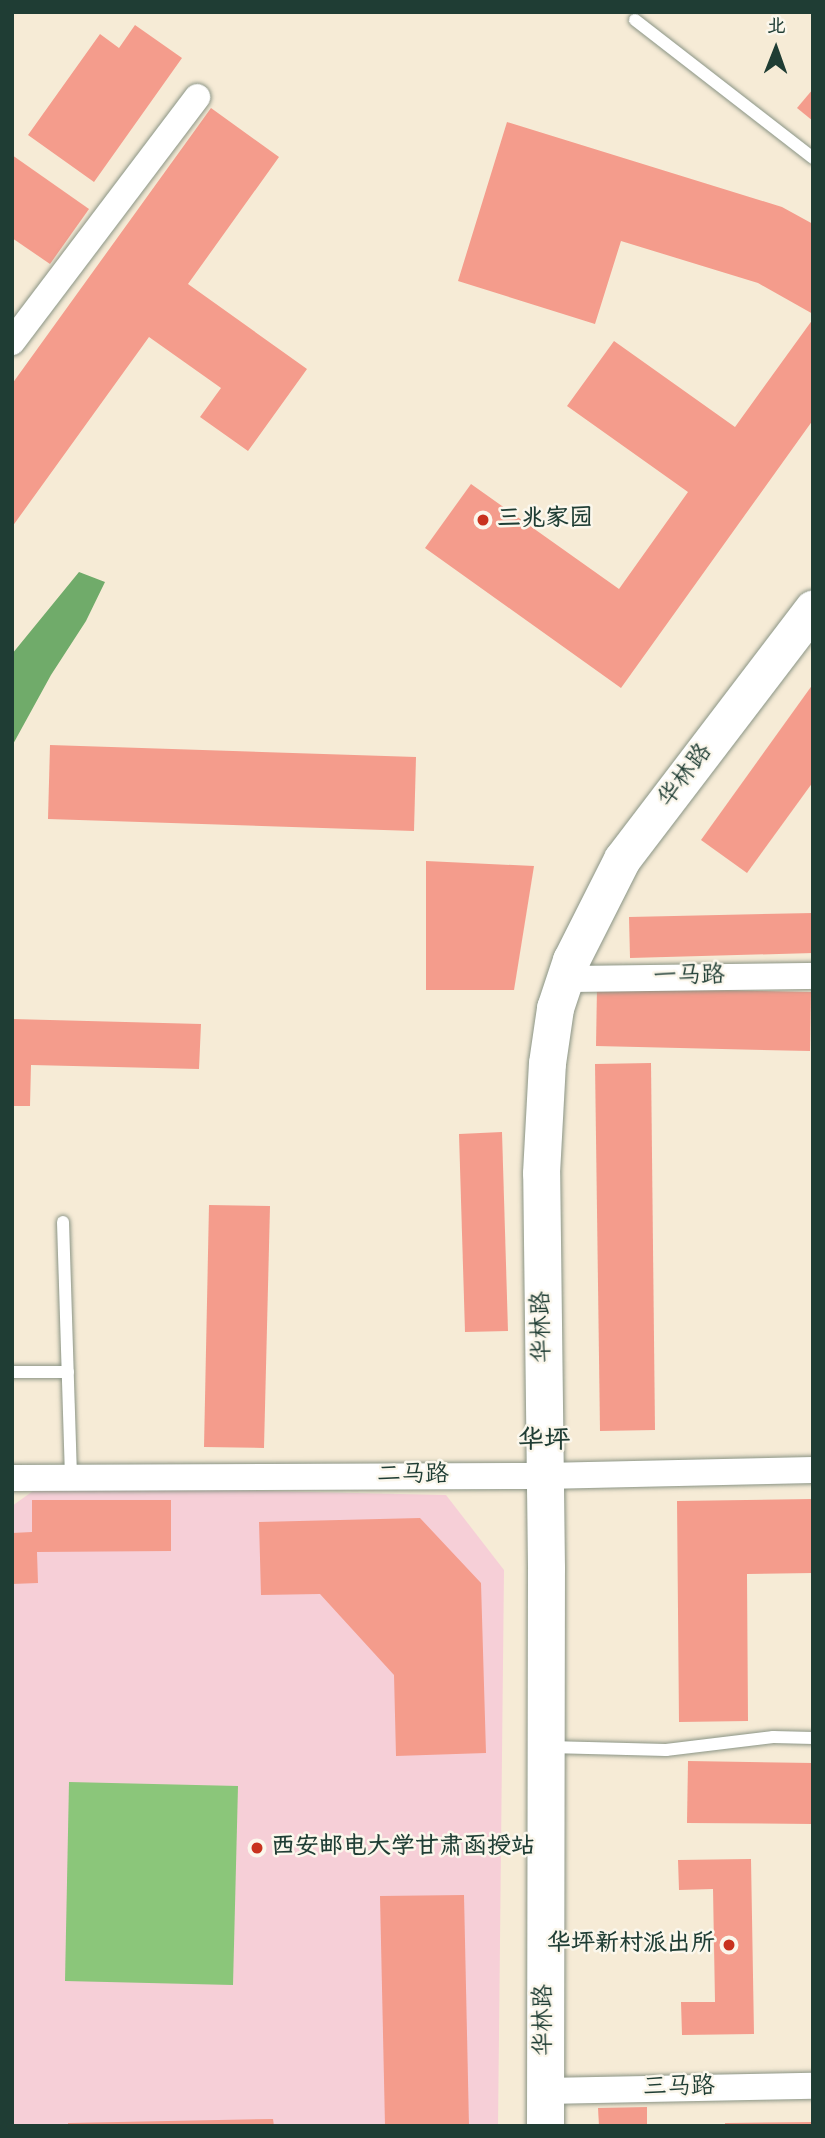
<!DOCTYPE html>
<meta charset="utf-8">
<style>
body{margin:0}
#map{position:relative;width:825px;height:2138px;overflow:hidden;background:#f6ebd6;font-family:"Indie Flower","LXGW WenKai TC",sans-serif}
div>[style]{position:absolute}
.built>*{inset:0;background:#f6cfd7}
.green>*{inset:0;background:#8bc67a}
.forest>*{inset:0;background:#70ab6a}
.building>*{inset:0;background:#f49c8c}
.roads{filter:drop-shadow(0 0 2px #8a9485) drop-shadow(0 0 2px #8a9485)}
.lane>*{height:12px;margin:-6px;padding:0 6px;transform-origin:6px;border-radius:6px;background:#fff}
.street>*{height:26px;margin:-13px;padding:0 13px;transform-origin:13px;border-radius:13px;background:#fff}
.secondary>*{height:37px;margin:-18.5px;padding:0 18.5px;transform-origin:18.5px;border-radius:18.5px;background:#fff}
.dots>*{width:19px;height:19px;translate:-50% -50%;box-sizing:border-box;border:4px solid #fbf7ec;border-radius:50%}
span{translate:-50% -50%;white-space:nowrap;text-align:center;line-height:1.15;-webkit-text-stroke:5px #fbf7ec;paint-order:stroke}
.poi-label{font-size:24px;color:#1f3d34;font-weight:700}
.left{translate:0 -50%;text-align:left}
.right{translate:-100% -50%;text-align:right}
.street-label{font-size:24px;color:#1f3d34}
.neighbourhood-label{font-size:26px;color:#1f3d34;font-weight:700}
.frame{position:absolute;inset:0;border:14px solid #1f3d34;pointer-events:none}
.north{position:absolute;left:741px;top:14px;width:70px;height:70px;-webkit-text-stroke:5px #fbf7ec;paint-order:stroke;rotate:1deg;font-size:19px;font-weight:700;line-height:28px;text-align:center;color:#1f3d34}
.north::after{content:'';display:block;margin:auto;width:24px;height:32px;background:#1f3d34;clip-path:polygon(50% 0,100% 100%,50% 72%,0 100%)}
</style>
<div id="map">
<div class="built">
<i style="clip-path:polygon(40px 1486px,446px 1495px,504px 1570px,498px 2126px,12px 2126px,12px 1506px)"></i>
</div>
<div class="green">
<i style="clip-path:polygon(69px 1782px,238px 1786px,233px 1985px,65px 1981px)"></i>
</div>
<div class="forest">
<i style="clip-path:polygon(79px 572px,105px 582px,86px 621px,51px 675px,12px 746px,12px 654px)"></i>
</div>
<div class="building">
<i style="clip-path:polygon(135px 25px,182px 58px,94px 182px,28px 135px,100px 34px,119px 48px)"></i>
<i style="clip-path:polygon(813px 89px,813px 121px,797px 108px)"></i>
<i style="clip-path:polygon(211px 108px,279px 157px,188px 284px,307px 369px,248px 451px,200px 417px,221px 388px,149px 337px,12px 527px,12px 384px)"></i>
<i style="clip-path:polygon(507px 122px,782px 207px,813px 224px,813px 314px,758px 283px,621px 241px,595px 324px,458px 281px)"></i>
<i style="clip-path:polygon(12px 155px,89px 209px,50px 264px,12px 238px)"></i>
<i style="clip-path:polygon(813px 319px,813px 420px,621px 688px,425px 548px,471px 484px,619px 589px,688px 492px,567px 406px,614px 341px,735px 427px)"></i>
<i style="clip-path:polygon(813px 684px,813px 782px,747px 873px,701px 840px)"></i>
<i style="clip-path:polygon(50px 745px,416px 757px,414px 831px,48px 819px)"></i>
<i style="clip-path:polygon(426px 861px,534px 866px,514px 990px,426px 990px)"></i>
<i style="clip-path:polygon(813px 913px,813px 953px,630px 958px,629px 917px)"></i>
<i style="clip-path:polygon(597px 988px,811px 992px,810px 1051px,596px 1046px)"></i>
<i style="clip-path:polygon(12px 1019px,201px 1024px,199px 1069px,31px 1065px,30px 1106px,12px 1106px)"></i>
<i style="clip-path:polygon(651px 1063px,655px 1430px,600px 1431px,595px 1064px)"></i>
<i style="clip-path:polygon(502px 1132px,508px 1331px,465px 1332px,459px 1134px)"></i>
<i style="clip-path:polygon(209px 1205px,270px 1206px,264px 1448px,204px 1447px)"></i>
<i style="clip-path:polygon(813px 1499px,813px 1573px,747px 1574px,748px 1721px,679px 1722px,677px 1501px)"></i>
<i style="clip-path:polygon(32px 1500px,171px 1500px,171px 1551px,37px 1552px,38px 1583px,12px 1584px,12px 1533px,32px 1532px)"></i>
<i style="clip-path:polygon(420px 1518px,481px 1583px,486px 1753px,396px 1756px,394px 1675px,320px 1594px,261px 1595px,259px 1522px)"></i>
<i style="clip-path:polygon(688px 1761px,813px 1763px,813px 1824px,687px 1823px)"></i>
<i style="clip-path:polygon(751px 1859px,754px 2034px,682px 2035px,681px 2002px,715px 2002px,713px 1889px,679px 1890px,678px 1860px)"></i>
<i style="clip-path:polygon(464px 1895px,469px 2126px,385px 2126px,380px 1896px)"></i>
<i style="clip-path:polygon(647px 2107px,647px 2126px,599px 2126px,598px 2108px)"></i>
<i style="clip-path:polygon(273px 2119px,274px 2126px,68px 2126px,68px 2123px)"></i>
<i style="clip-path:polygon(813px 2122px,813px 2126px,725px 2126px,725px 2123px)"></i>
</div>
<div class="roads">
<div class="lane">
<i style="left:635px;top:20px;width:225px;rotate:37.8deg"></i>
<i style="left:63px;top:1222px;width:256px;rotate:88.2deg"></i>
<i style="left:12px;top:1372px;width:56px"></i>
<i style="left:549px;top:1747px;width:117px;rotate:1.5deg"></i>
<i style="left:666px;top:1750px;width:108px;rotate:-6.9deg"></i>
<i style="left:773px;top:1737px;width:40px;rotate:1.4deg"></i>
</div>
<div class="street">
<i style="left:12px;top:342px;width:307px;rotate:-52.9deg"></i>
<i style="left:565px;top:979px;width:248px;rotate:-0.7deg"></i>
<i style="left:14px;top:1478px;width:530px;rotate:-0.22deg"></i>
<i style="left:544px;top:1476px;width:269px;rotate:-1.3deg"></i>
<i style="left:545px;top:2091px;width:268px;rotate:-1.1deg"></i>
</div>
<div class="secondary">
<i style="left:545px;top:2126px;width:558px;rotate:-89.9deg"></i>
<i style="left:546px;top:1568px;width:395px;rotate:-90.7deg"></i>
<i style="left:541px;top:1173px;width:110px;rotate:-86.9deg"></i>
<i style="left:547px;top:1063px;width:56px;rotate:-81.7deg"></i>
<i style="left:555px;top:1008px;width:51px;rotate:-71.6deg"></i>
<i style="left:571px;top:960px;width:113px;rotate:-63.2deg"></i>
<i style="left:622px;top:859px;width:315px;rotate:-52.7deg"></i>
</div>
</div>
<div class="dots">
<i style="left:483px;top:520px;background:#c8321e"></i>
<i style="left:257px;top:1848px;background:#c8321e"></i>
<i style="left:729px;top:1945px;background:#c8321e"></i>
</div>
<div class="poi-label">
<span class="left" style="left:497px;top:520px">三兆家园</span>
<span class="left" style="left:271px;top:1848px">西安邮电大学甘肃函授站</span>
<span class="right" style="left:715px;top:1945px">华坪新村派出所</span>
</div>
<div class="street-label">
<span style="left:686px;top:776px;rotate:-53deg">华林路</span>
<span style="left:689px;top:977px;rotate:-1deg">一马路</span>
<span style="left:543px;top:1327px;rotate:-91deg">华林路</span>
<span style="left:413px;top:1476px">二马路</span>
<span style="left:545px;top:2020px;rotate:-90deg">华林路</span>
<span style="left:679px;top:2088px;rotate:-1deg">三马路</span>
</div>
<div class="neighbourhood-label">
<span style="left:544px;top:1443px">华坪</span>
</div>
<div class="frame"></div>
<div class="north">北</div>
</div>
